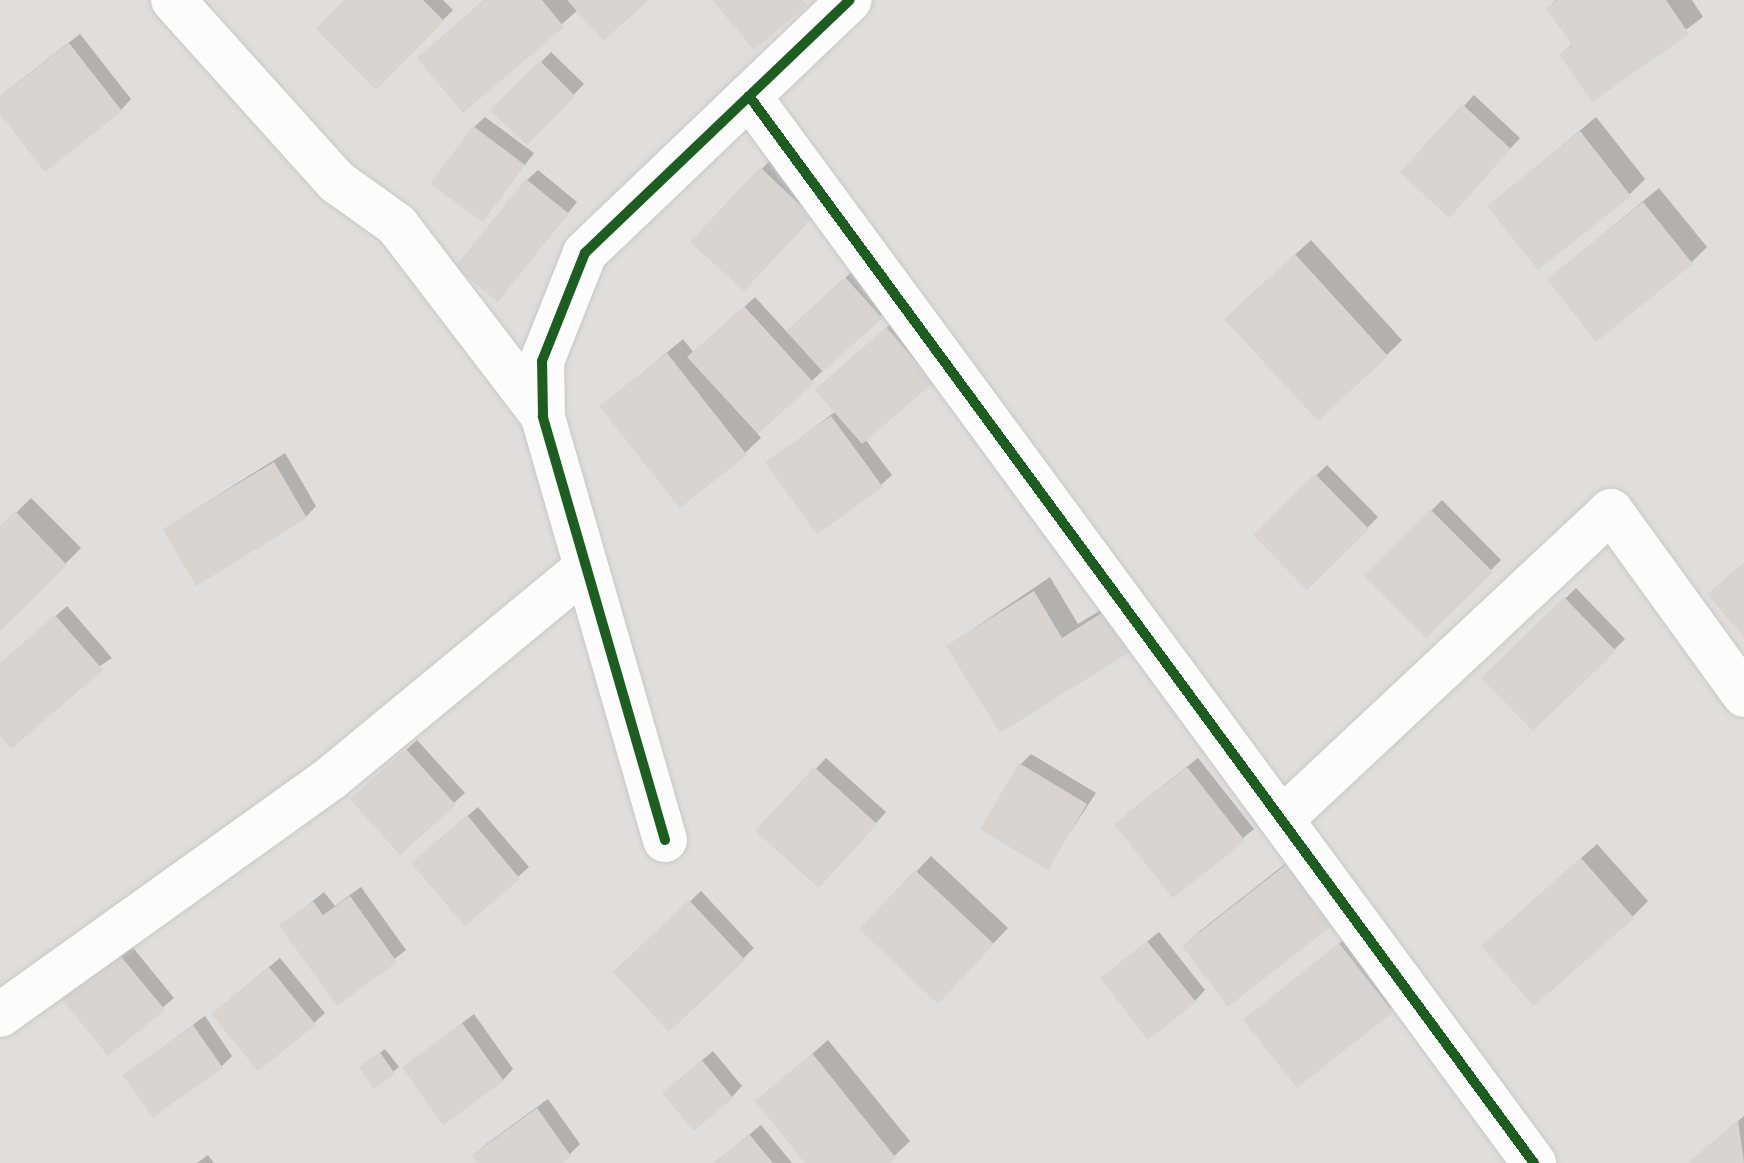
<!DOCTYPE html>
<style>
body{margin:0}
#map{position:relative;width:1744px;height:1163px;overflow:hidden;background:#f0eeeb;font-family:"DejaVu Sans",sans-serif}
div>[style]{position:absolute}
.residential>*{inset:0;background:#dfdedc}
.shadow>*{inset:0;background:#0003}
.building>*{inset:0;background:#d7d4d2}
.roads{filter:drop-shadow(0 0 2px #c9c8c7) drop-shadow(0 0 2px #c9c8c7)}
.minor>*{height:44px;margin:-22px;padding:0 22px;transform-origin:22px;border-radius:22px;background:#fdfcfc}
.cycleway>*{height:10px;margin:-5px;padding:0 5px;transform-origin:5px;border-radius:5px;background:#1b5e20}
span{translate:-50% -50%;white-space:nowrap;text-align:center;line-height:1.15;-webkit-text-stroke:6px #fff;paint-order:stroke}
</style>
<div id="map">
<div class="residential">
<i style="clip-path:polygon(0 0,1744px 0,1744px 1163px,0 1163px)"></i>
</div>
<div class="shadow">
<i style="clip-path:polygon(347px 0,443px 0,453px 10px,376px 87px)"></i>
<i style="clip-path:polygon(484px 0,646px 0,578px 10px,463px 110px,419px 58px)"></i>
<i style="clip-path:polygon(1556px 0,1692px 0,1703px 17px,1593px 99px,1562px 54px,1573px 43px,1548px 8px)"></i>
<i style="clip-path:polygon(80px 34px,131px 99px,121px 110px,0 111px,4px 93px)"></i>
<i style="clip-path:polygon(551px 52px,584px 84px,527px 143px,493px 110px)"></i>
<i style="clip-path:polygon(1474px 95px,1520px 138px,1459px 205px,1403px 172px)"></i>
<i style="clip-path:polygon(485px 117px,534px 153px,483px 220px,474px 127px)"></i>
<i style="clip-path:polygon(1596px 117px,1645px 179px,1630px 194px,1490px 206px)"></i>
<i style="clip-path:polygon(772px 158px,822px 205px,754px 278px,762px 169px)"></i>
<i style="clip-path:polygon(538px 170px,577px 202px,508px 288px,527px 180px)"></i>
<i style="clip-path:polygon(1659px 188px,1707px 247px,1691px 263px,1549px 279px)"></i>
<i style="clip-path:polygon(1311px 240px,1402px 340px,1387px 355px,1242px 303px)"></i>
<i style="clip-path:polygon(856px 268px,891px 306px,757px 433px,761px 438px,745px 453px,602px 407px,683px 339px,694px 353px,755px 297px,787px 332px)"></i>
<i style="clip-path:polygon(898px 318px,943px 370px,865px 439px,892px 475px,881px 485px,768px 463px,836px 411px,828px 379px)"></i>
<i style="clip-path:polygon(285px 453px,316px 506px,306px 517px,165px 529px)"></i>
<i style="clip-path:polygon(1327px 465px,1378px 517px,1307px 587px,1256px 535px)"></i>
<i style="clip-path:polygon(31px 498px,81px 548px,0 629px,0 529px)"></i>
<i style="clip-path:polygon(1442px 500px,1501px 560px,1426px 635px,1367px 575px)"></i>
<i style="clip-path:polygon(1050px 577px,1078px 624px,1124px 596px,1147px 634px,948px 646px)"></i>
<i style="clip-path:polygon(1576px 588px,1625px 639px,1534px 728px,1484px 678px)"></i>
<i style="clip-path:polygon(67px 606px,112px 658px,0 733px,0 665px)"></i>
<i style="clip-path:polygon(417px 740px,465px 793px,454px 803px,363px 789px)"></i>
<i style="clip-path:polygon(1031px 754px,1096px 793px,1047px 867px,1020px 765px)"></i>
<i style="clip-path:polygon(826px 758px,886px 812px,829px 875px,758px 831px)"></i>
<i style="clip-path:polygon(1198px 758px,1254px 829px,1173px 895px,1127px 814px)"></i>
<i style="clip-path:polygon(478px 807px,529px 867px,466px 923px,424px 853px)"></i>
<i style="clip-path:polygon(1597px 844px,1648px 901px,1632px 917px,1499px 931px)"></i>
<i style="clip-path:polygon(1304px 849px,1349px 907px,1185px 946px,1200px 931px)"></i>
<i style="clip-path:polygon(931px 856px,1008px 928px,953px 986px,862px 929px)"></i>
<i style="clip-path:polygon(361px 887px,406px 950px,337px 1003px,282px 925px,324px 892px,335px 906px)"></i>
<i style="clip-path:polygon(701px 891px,754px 948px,670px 1029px,616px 972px)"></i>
<i style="clip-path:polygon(1356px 930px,1407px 995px,1298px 1085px,1246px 1020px)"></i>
<i style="clip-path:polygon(1159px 932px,1205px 990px,1195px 1001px,1102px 978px)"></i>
<i style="clip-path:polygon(130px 944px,174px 998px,108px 1053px,75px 989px)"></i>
<i style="clip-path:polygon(280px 958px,325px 1013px,314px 1023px,224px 1004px)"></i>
<i style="clip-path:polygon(474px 1014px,513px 1069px,503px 1080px,405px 1068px)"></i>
<i style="clip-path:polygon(205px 1016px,232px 1056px,222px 1066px,125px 1075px)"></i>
<i style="clip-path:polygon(828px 1040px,910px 1141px,887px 1163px,808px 1163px,758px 1101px)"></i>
<i style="clip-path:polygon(385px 1049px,399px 1067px,375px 1086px,367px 1062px)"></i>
<i style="clip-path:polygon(713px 1051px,742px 1086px,732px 1097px,675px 1083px)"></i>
<i style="clip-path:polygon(548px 1099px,580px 1144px,570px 1154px,558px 1163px,480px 1163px,474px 1155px,485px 1145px)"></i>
<i style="clip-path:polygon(1744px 1116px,1744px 1163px,1689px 1163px)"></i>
<i style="clip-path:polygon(761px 1125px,792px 1163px,714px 1163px)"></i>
<i style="clip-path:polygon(208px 1155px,214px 1163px,197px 1163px)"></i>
</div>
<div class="building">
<i style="clip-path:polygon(344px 0,423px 0,444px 21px,376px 90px,316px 29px)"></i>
<i style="clip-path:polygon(484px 0,542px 0,564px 27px,463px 113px,417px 58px)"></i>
<i style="clip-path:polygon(567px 0,649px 0,603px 41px)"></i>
<i style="clip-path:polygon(712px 0,803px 0,807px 5px,754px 50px)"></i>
<i style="clip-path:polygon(1557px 0,1666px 0,1689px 34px,1592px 102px,1559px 54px,1572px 45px,1546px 8px)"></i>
<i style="clip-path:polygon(69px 43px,122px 111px,45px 172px,0 114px,0 96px)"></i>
<i style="clip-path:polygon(540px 61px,575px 96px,527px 145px,490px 110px)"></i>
<i style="clip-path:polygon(1462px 104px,1511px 149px,1449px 218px,1400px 172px)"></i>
<i style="clip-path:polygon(473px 126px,525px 165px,483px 222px,430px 184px)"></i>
<i style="clip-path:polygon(1580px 131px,1631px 196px,1538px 270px,1487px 206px)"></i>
<i style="clip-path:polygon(760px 167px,813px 217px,744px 291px,690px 242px)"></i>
<i style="clip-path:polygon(526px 179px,568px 213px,498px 302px,455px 267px)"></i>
<i style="clip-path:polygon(1643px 202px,1693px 264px,1596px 342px,1547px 279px)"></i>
<i style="clip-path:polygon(1295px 254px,1388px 356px,1318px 421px,1224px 319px)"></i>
<i style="clip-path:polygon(845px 277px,882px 318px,823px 372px,786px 331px)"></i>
<i style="clip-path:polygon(744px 306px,814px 383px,758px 434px,687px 357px)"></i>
<i style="clip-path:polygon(886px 327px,934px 382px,862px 444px,815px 390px)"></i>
<i style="clip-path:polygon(667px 353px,747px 455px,680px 508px,599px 406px)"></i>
<i style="clip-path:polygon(831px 416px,883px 487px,817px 534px,765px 462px)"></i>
<i style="clip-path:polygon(274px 462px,307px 518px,196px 586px,163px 529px)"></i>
<i style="clip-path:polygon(1315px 474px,1369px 529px,1307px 590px,1253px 535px)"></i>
<i style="clip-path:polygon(1430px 509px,1493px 572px,1426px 638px,1364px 575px)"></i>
<i style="clip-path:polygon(15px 511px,67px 565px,0 631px,0 526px)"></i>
<i style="clip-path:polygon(1744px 562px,1744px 638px,1707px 594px)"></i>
<i style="clip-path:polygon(1034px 591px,1062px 638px,1108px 609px,1133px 650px,1000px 733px,946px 646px)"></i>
<i style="clip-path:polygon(1564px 597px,1616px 651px,1533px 731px,1481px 678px)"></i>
<i style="clip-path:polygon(55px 615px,103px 670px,11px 749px,0 736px,0 663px)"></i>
<i style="clip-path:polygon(406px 749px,456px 805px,400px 855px,350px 799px)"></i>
<i style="clip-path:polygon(1019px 763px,1087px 804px,1048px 870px,980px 829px)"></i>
<i style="clip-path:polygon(814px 767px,877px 824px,819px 888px,755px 831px)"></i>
<i style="clip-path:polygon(1187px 767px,1245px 841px,1173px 898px,1114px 824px)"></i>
<i style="clip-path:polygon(467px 815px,520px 879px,465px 926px,411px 863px)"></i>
<i style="clip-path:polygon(1581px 858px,1634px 918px,1534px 1006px,1481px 946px)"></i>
<i style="clip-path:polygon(1288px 863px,1335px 923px,1228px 1007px,1182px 946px)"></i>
<i style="clip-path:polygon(915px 870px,994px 944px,938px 1004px,859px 929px)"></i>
<i style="clip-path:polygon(350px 896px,397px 962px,337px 1006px,279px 925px,313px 901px,323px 915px)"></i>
<i style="clip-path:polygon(689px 900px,745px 960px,669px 1032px,613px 972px)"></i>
<i style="clip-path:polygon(1147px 941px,1196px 1002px,1148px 1040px,1100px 978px)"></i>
<i style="clip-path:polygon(1339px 943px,1393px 1012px,1297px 1088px,1243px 1020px)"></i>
<i style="clip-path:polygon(118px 953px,165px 1010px,108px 1056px,62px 999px)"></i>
<i style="clip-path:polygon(269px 967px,316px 1025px,258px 1071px,211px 1014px)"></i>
<i style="clip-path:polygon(462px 1023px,504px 1081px,443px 1125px,402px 1067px)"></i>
<i style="clip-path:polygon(193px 1025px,223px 1068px,153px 1117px,123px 1075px)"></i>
<i style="clip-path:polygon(380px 1052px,395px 1074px,374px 1089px,359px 1067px)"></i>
<i style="clip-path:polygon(812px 1053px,896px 1158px,890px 1163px,805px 1163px,755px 1101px)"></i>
<i style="clip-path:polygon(702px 1060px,733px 1098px,694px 1131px,662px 1093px)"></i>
<i style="clip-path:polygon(537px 1108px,571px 1156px,561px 1163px,478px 1163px,472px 1155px)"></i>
<i style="clip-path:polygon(1738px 1120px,1744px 1163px,1688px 1163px)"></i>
<i style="clip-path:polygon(749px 1134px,773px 1163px,714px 1163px)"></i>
</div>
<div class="roads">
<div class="minor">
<i style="left:173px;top:0;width:245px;rotate:48deg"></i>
<i style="left:337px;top:182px;width:74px;rotate:35.6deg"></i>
<i style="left:397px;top:225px;width:240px;rotate:52.6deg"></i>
<i style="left:749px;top:96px;width:1325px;rotate:53.66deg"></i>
<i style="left:1285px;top:816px;width:446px;rotate:-43.1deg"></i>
<i style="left:1611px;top:511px;width:227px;rotate:54.1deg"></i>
<i style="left:665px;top:840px;width:441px;rotate:-106.1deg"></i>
<i style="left:543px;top:416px;width:55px;rotate:-91deg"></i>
<i style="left:542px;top:361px;width:116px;rotate:-68.3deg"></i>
<i style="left:585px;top:253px;width:366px;rotate:-43.7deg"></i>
<i style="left:0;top:1015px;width:407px;rotate:-35.6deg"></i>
<i style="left:331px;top:778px;width:330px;rotate:-39.5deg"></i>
</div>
</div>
<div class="cycleway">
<i style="left:749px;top:96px;width:1325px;rotate:53.66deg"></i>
<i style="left:665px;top:840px;width:441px;rotate:-106.1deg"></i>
<i style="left:543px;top:416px;width:55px;rotate:-91deg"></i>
<i style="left:542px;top:361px;width:116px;rotate:-68.3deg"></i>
<i style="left:585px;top:253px;width:366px;rotate:-43.7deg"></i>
</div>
</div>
